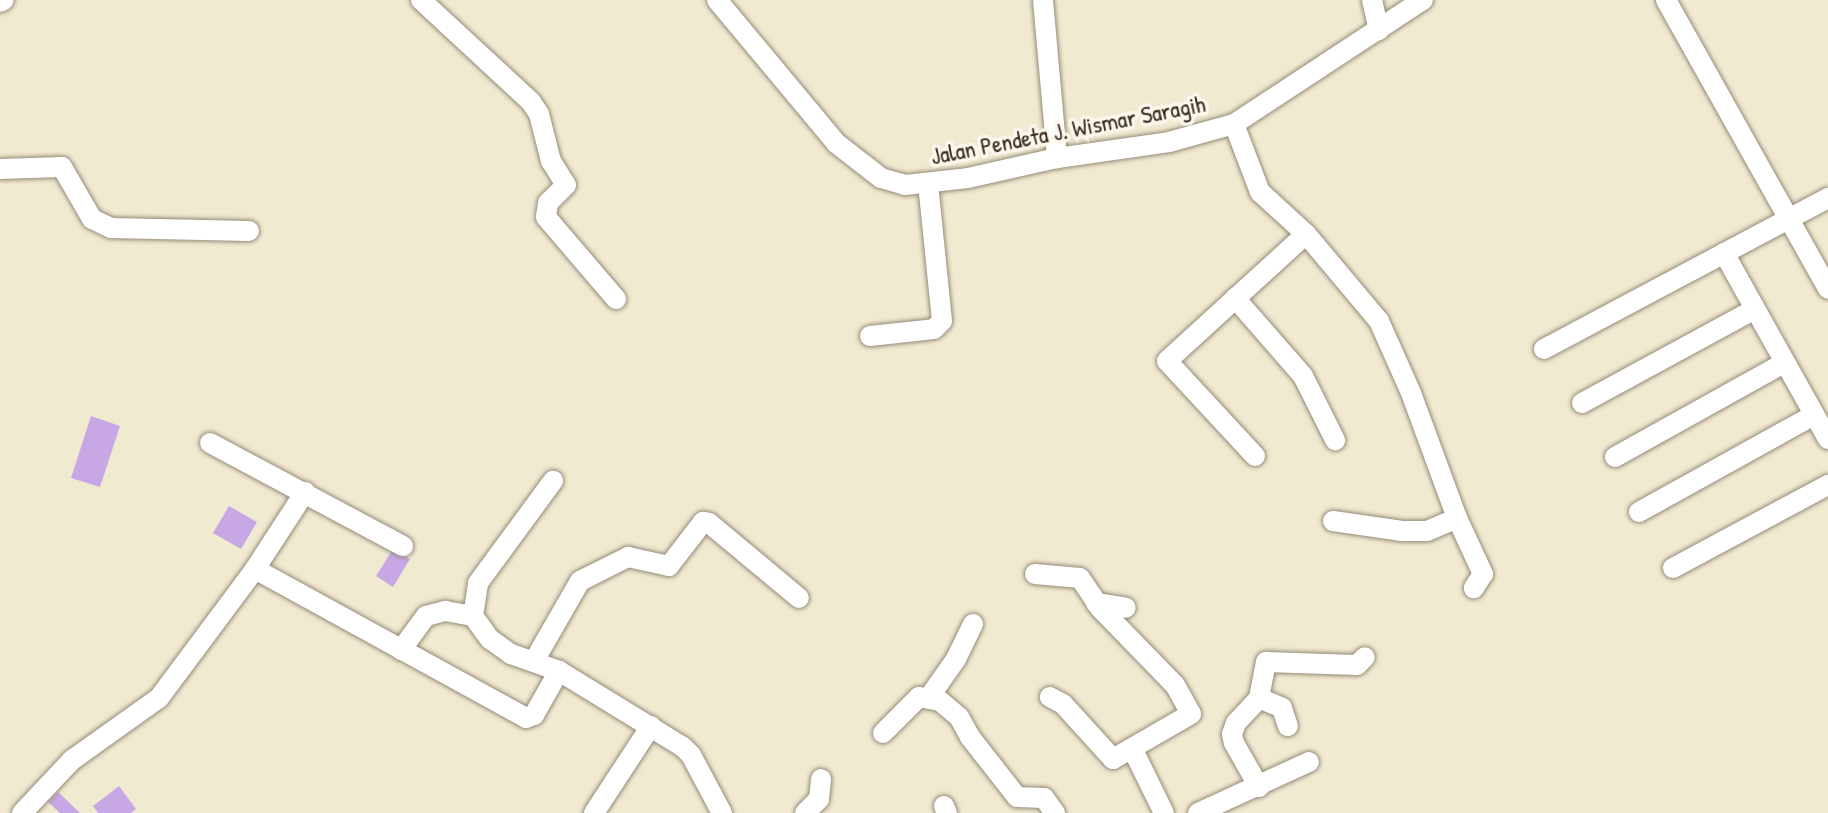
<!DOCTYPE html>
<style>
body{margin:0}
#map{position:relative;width:1828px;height:813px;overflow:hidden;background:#f0ead1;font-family:"Patrick Hand",sans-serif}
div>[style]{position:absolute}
.building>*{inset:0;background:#c7a8e5}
.roads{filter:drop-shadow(0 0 2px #968a78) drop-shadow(0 0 2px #968a78)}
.minor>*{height:20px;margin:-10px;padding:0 10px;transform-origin:10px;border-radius:10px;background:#fff}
span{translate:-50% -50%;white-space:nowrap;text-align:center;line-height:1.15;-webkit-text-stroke:7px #fbf7ec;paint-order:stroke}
.street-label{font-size:24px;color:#3b2a1e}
</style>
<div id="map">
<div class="building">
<i style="clip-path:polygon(91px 416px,120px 426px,100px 487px,71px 478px)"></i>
<i style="clip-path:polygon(229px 506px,257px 522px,241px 549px,213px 533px)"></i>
<i style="clip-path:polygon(393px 549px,410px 559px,393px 587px,376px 576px)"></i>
<i style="clip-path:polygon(119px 786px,136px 809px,131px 813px,98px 813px,93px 806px)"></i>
<i style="clip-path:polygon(58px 792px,80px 813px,60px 813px,48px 802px)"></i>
</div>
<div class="roads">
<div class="minor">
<i style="left:421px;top:0;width:150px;rotate:42.8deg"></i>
<i style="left:531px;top:102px;width:14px;rotate:56deg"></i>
<i style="left:539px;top:114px;width:49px;rotate:75.7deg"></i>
<i style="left:551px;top:161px;width:28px;rotate:58deg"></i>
<i style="left:566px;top:185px;width:25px;rotate:135deg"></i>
<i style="left:548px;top:203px;width:14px;rotate:98deg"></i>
<i style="left:546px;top:217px;width:108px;rotate:49.5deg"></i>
<i style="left:717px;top:0;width:186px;rotate:50.2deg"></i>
<i style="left:836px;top:143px;width:57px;rotate:37.9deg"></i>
<i style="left:881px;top:178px;width:25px;rotate:16deg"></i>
<i style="left:905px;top:185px;width:63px;rotate:-6.3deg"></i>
<i style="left:968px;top:178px;width:91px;rotate:-12.7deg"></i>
<i style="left:1057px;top:158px;width:113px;rotate:-8.1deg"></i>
<i style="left:1169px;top:142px;width:67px;rotate:-15.5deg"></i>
<i style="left:1234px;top:124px;width:226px;rotate:-33.3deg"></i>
<i style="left:1043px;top:0;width:159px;rotate:84.9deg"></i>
<i style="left:1372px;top:0;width:31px;rotate:77deg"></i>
<i style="left:1666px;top:0;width:331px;rotate:60.7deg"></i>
<i style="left:0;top:2px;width:4px;rotate:-27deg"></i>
<i style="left:1234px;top:124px;width:73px;rotate:69.1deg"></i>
<i style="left:1260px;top:192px;width:62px;rotate:42.4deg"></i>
<i style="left:1306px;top:234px;width:114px;rotate:50deg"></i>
<i style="left:1379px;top:321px;width:79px;rotate:66deg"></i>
<i style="left:1411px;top:393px;width:133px;rotate:69.8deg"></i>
<i style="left:1457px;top:518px;width:62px;rotate:65.1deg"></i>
<i style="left:1483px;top:574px;width:17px;rotate:123deg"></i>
<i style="left:0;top:169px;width:62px;rotate:-1.8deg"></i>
<i style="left:62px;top:167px;width:60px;rotate:60deg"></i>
<i style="left:92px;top:219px;width:21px;rotate:25deg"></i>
<i style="left:111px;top:228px;width:138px;rotate:1.2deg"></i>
<i style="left:1724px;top:253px;width:213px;rotate:60.8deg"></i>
<i style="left:1235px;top:298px;width:103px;rotate:48.9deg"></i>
<i style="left:1303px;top:376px;width:72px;rotate:63.4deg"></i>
<i style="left:870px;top:336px;width:64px;rotate:-6.2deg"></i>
<i style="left:934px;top:329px;width:11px;rotate:-45deg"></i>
<i style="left:942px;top:321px;width:138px;rotate:-95.8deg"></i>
<i style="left:1544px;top:349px;width:322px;rotate:-28deg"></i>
<i style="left:1582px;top:403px;width:197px;rotate:-28.5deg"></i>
<i style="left:210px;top:443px;width:219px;rotate:28.1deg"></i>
<i style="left:1255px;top:456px;width:129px;rotate:-132.8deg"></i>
<i style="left:1167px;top:361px;width:188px;rotate:-42.4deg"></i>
<i style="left:1615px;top:457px;width:193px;rotate:-29.1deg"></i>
<i style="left:1639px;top:512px;width:200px;rotate:-29deg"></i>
<i style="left:1333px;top:521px;width:70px;rotate:8.2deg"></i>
<i style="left:1402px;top:531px;width:25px"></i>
<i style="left:1427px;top:531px;width:33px;rotate:-23deg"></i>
<i style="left:1673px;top:568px;width:176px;rotate:-28.2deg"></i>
<i style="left:255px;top:569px;width:309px;rotate:28.8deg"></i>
<i style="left:526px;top:718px;width:9px;rotate:-21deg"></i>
<i style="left:534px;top:715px;width:51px;rotate:-60.4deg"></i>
<i style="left:1035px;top:574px;width:45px;rotate:5.1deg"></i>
<i style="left:1080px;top:578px;width:36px;rotate:56deg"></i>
<i style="left:1100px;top:608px;width:107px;rotate:45.8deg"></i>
<i style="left:1175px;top:685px;width:33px;rotate:61deg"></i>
<i style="left:1191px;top:714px;width:90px;rotate:150deg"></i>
<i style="left:1113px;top:759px;width:74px;rotate:-132.3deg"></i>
<i style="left:1063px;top:704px;width:15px;rotate:-152deg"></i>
<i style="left:1096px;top:603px;width:30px;rotate:9deg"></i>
<i style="left:473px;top:616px;width:33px;rotate:-81deg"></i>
<i style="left:478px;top:583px;width:127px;rotate:-53.7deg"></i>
<i style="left:401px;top:650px;width:42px;rotate:-53.7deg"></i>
<i style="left:426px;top:616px;width:20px;rotate:-15deg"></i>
<i style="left:445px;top:611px;width:28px;rotate:10deg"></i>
<i style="left:473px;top:616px;width:29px;rotate:54deg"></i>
<i style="left:490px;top:639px;width:26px;rotate:36deg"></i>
<i style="left:511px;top:654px;width:51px;rotate:19.5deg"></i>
<i style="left:559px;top:671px;width:145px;rotate:31.5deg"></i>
<i style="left:683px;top:747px;width:11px;rotate:45deg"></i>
<i style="left:691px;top:755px;width:66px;rotate:61.9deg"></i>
<i style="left:534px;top:661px;width:92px;rotate:-60.1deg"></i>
<i style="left:580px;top:581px;width:54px;rotate:-26.6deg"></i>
<i style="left:628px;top:557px;width:42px;rotate:12.4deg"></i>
<i style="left:669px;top:566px;width:56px;rotate:-52.3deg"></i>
<i style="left:703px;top:522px;width:6px;rotate:9deg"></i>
<i style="left:709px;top:523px;width:117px;rotate:39.8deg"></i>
<i style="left:930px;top:696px;width:45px;rotate:-54.9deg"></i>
<i style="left:956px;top:659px;width:39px;rotate:-64deg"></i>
<i style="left:1259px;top:698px;width:25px;rotate:23deg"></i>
<i style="left:1282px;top:708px;width:19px;rotate:72deg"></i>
<i style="left:883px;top:733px;width:51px;rotate:-45deg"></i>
<i style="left:919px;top:697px;width:21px;rotate:11deg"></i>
<i style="left:940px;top:701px;width:25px;rotate:40deg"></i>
<i style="left:959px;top:717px;width:23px;rotate:61deg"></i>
<i style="left:970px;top:737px;width:76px;rotate:51.9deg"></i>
<i style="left:1017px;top:797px;width:27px;rotate:2deg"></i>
<i style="left:1044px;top:798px;width:19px;rotate:54deg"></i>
<i style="left:1133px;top:750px;width:70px;rotate:63.8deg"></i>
<i style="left:1259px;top:787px;width:51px;rotate:-119.6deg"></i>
<i style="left:1234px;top:743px;width:9px;rotate:-103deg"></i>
<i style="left:1232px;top:734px;width:12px;rotate:-70deg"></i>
<i style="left:1236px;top:723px;width:34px;rotate:-47deg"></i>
<i style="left:1259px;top:698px;width:37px;rotate:-79deg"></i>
<i style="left:1266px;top:662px;width:91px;rotate:1.9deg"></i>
<i style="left:1357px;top:665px;width:11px;rotate:-45deg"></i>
<i style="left:944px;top:806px;width:8px;rotate:67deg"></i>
<i style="left:22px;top:813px;width:73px;rotate:-46.7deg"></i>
<i style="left:72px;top:760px;width:107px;rotate:-35.5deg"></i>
<i style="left:159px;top:698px;width:161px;rotate:-53.3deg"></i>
<i style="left:255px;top:569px;width:92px;rotate:-57deg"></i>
<i style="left:594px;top:813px;width:104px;rotate:-56.8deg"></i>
<i style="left:805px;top:813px;width:20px;rotate:-45deg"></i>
<i style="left:819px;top:799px;width:20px;rotate:-84deg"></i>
<i style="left:1198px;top:813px;width:122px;rotate:-24.7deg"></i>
</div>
</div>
<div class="street-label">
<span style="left:1068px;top:130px;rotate:-11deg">Jalan Pendeta J. Wismar Saragih</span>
</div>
</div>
